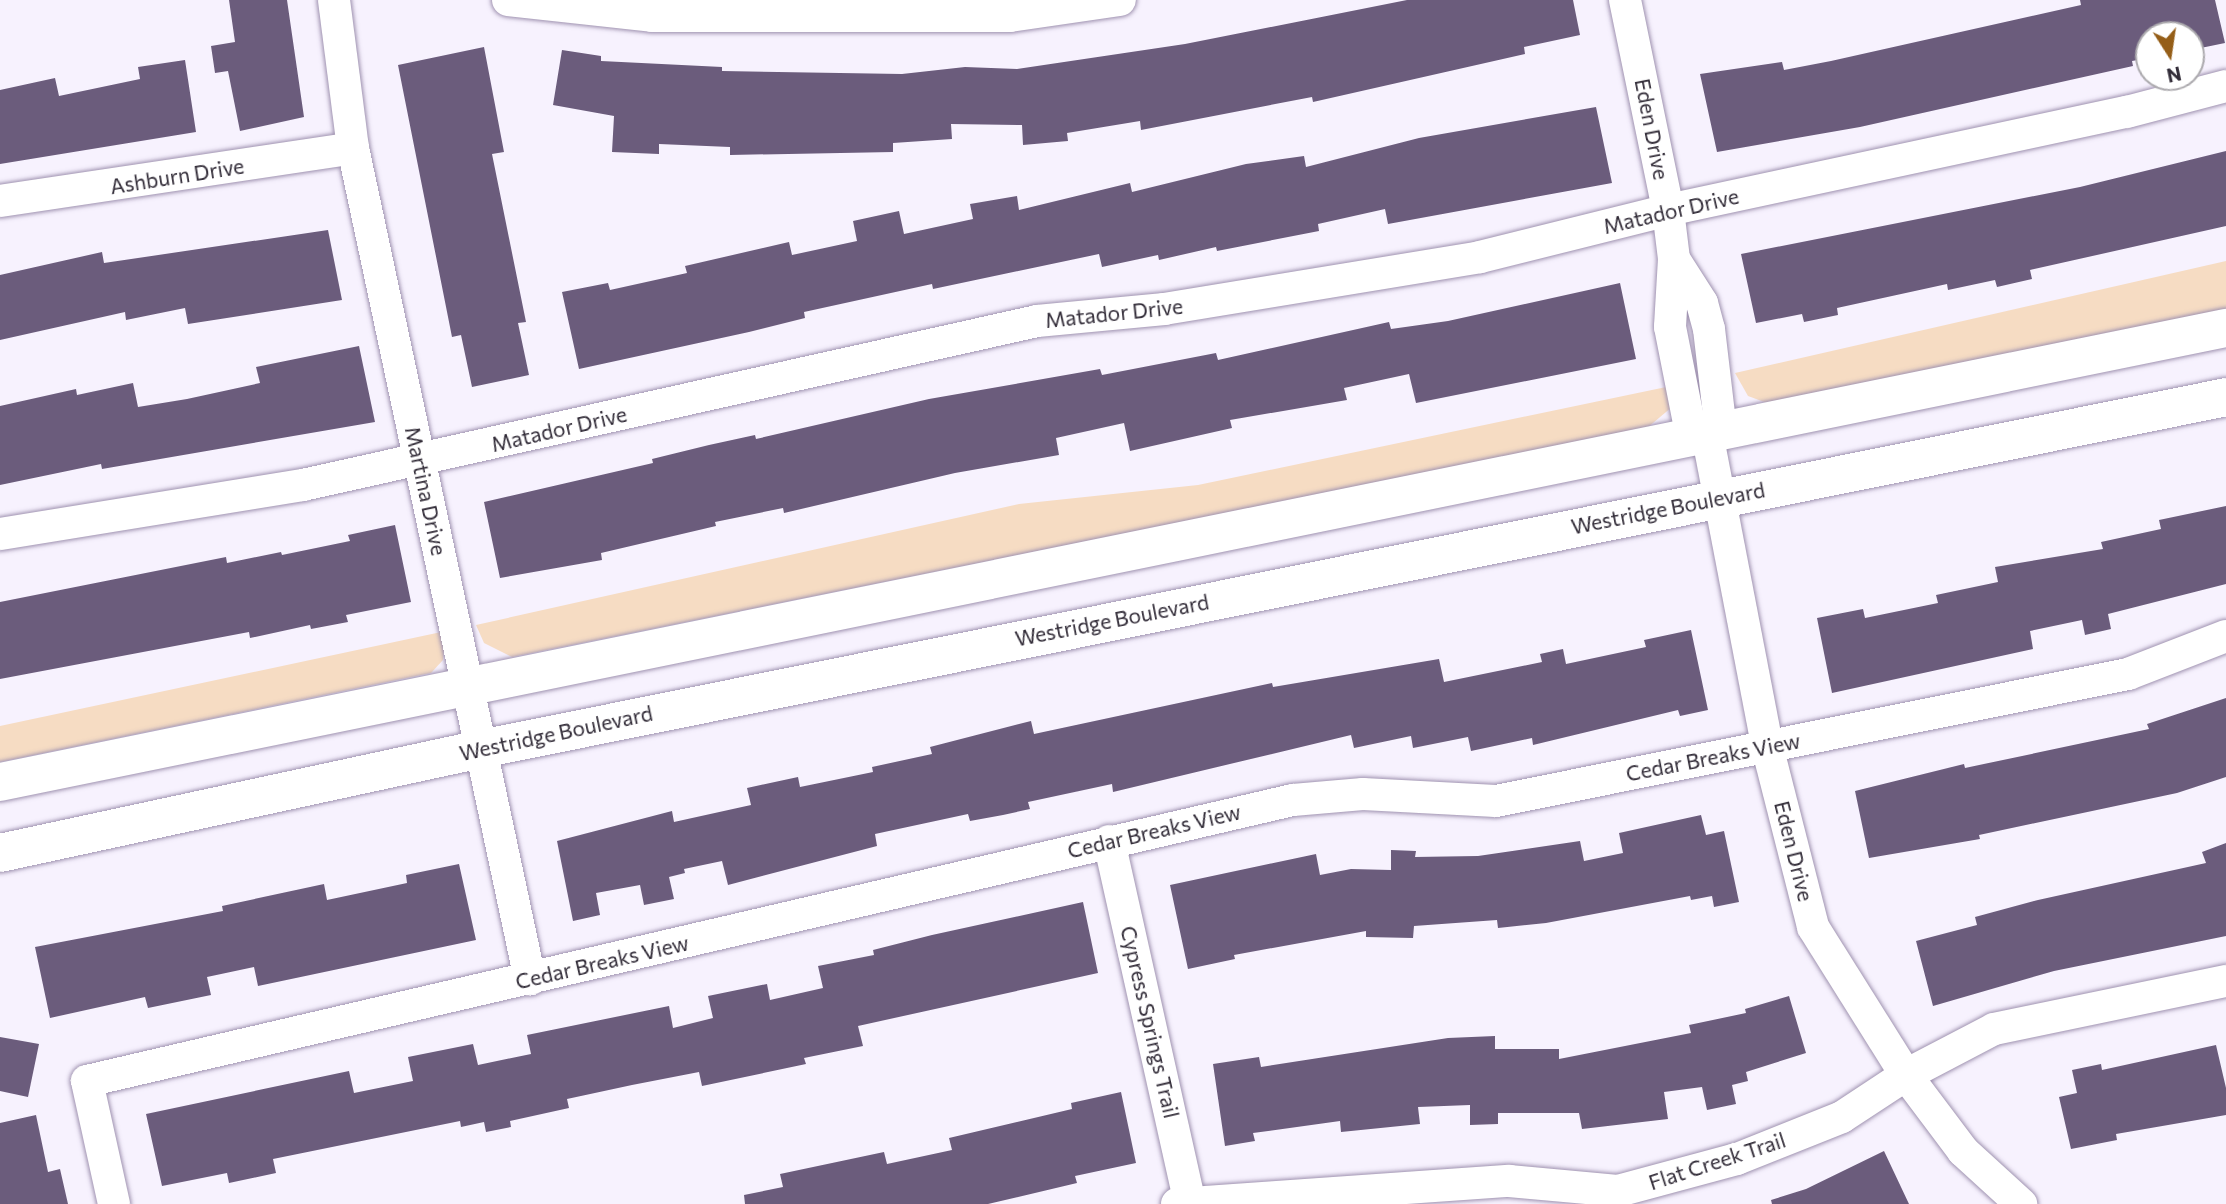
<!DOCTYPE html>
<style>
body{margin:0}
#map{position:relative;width:2226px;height:1204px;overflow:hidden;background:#f7f2fe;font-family:Commissioner,sans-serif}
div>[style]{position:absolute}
.green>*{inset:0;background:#f6dcc3}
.building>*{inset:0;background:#6b5c7c}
.roads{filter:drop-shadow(0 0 2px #9f92b0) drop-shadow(0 0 2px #9f92b0)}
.minor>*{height:32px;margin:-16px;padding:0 16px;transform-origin:16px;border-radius:16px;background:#fff}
.major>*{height:38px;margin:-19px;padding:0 19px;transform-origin:19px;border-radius:19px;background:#fff}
span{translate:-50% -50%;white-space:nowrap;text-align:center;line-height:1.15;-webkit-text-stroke:7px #fff;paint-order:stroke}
.street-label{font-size:21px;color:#322c38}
.north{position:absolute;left:2135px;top:21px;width:70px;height:70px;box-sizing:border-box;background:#fff;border:2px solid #adabaf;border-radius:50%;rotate:168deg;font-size:19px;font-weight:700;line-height:28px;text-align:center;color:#322c38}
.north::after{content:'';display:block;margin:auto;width:24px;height:32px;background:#955e18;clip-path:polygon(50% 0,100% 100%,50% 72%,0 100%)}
</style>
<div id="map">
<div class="green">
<i style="clip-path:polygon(2226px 261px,2226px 311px,1767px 403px,1748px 396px,1735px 373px)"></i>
<i style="clip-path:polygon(1671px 386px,1672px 407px,1647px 428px,512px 657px,484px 643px,476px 625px,1019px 504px,1198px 485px)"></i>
<i style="clip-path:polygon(446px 631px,443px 660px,431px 673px,0 762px,0 726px)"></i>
</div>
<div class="building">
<i style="clip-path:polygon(229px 0,287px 0,304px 117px,240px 131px,228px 71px,215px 73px,211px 46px,235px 42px)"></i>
<i style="clip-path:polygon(1407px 0,1573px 0,1580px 35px,1524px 47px,1525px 54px,1313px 102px,1312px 97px,1141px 130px,1140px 121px,1067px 133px,1068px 141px,1023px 145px,1022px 125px,951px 124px,952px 139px,893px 143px,893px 152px,730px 155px,730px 147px,659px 144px,659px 154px,612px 152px,614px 116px,553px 105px,562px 50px,601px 56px,601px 61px,722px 67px,722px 71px,902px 74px,965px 67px,1017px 69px,1185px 44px)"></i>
<i style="clip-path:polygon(2080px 0,2215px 0,2225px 43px,2191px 50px,2191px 35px,2149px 35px,2149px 58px,2132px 61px,2133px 66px,1860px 127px,1717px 152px,1700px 74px,1782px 62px,1784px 70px,1831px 61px,2081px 5px)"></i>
<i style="clip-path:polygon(484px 47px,504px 152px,492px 154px,526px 322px,518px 323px,529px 375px,472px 387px,461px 335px,452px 337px,398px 65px)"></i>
<i style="clip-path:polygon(185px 60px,196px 132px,0 164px,0 90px,55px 78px,59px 96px,140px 79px,138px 67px)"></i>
<i style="clip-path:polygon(1596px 107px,1612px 183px,1388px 224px,1385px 209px,1318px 224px,1319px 231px,1217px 251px,1216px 247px,1159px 260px,1158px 255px,1102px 267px,1099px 254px,933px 289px,932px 284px,804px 312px,805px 318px,749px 332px,579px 369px,562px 292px,608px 283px,610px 290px,687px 273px,685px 266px,789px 242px,792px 255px,857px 241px,853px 221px,899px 211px,904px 234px,973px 219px,970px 204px,1017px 196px,1019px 210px,1130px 183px,1132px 192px,1246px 164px,1304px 156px,1306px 167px,1419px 138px)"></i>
<i style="clip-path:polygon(2226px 151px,2226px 226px,2030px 270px,2032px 279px,1997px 287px,1995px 280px,1948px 290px,1947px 284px,1837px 308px,1838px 315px,1804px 322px,1802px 314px,1756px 323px,1741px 254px,2080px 187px)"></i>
<i style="clip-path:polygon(328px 230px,342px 300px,188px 324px,185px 308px,126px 320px,125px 312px,0 340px,0 275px,102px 252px,104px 263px)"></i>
<i style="clip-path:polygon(1620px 283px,1636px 359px,1416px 403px,1409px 374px,1344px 388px,1347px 400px,1230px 420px,1232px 428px,1130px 451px,1124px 423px,1056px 438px,1059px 455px,955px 473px,784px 513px,783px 508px,715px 522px,716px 526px,601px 553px,602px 560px,500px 578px,484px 502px,653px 463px,652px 459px,709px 445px,755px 435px,756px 439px,929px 399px,1100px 369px,1102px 375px,1216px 353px,1218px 360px,1389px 322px,1391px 329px,1448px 321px)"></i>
<i style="clip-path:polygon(359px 346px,375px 422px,102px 469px,101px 464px,0 485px,0 406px,76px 389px,77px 395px,133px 383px,138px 407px,187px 399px,260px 383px,256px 367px)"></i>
<i style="clip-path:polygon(2226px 506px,2226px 584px,2108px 614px,2111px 629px,2085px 635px,2082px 620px,2030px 631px,2033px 649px,1832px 693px,1817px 618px,1863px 609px,1865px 618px,1938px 603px,1936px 595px,1998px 582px,1995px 567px,2103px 549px,2101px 542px,2161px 529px,2159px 520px)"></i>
<i style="clip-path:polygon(395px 525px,411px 602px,346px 615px,348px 622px,311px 629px,310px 625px,250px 638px,249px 632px,0 679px,0 602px,226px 557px,227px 563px,281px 552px,282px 555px,350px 541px,348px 535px)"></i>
<i style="clip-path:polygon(1691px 630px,1708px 710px,1680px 716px,1678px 710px,1533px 745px,1532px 738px,1471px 751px,1468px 737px,1413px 748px,1411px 736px,1354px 748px,1351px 735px,1113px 792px,1112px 784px,1028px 802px,1030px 809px,1003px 815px,970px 821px,968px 814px,875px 834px,877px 846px,728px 885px,722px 861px,684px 869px,685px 873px,669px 877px,674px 899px,644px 905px,640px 885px,596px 893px,600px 915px,573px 921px,557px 841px,672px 811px,674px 822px,751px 805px,747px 788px,798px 777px,800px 787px,873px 772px,872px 767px,932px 754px,930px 747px,1031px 721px,1034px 734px,1272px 683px,1273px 687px,1439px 659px,1444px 682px,1542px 662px,1540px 654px,1563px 649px,1566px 664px,1646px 647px,1644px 640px)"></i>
<i style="clip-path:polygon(2226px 698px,2226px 777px,2177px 793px,1979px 835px,1980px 839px,1869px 858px,1855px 791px,1964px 764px,1965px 768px,2149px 729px,2147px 724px)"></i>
<i style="clip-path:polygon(1701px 815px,1706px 835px,1724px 831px,1739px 902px,1714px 907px,1712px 896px,1691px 900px,1690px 896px,1546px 923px,1498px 928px,1497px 920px,1414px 926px,1413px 938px,1366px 937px,1366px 931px,1234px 955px,1235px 959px,1188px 969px,1170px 885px,1316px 854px,1320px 875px,1351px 869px,1391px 870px,1391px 850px,1416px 851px,1415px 857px,1478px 856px,1580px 841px,1584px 861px,1623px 853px,1619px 833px)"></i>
<i style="clip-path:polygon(2226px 843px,2226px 936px,2054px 971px,1933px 1006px,1916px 941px,1977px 925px,1975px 917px,2038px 900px,2206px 863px,2202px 852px)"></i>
<i style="clip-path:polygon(459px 864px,476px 940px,258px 986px,254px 967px,207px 977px,211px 995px,148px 1008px,145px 997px,50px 1018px,35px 947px,223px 911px,222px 906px,324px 884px,327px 900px,407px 883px,406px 875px)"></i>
<i style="clip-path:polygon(1083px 902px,1098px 973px,858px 1026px,863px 1046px,804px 1058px,806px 1064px,702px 1086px,699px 1072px,632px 1085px,567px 1099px,569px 1108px,510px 1121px,511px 1127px,486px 1132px,484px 1122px,461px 1127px,460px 1121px,273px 1159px,276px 1173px,229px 1183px,227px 1173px,162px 1186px,146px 1114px,349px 1071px,354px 1093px,413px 1081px,408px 1057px,473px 1044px,478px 1065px,531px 1054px,527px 1035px,669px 1006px,673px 1028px,713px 1018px,708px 996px,767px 984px,770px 1000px,823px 988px,818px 966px,874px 955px,873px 950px,932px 935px)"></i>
<i style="clip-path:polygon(1789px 996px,1806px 1053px,1746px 1072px,1748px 1081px,1732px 1085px,1736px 1104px,1707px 1110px,1702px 1087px,1664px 1092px,1668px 1119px,1582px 1129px,1579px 1113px,1498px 1113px,1498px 1124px,1470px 1125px,1470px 1105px,1418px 1107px,1420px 1124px,1341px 1132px,1340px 1121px,1253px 1133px,1255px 1141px,1225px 1146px,1213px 1064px,1259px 1057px,1261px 1067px,1448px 1038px,1495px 1036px,1495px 1049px,1559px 1049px,1559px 1059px,1691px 1033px,1689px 1025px,1746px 1013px,1745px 1009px)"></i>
<i style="clip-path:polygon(0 1037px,39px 1044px,28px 1097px,0 1091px)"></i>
<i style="clip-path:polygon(2216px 1045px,2226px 1088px,2226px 1115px,2116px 1134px,2117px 1140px,2071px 1149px,2059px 1097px,2077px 1093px,2072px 1070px,2101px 1064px,2102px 1070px)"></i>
<i style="clip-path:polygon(1121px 1092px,1136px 1163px,1075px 1176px,1077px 1183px,988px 1204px,745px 1204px,744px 1195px,783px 1187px,780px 1174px,884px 1152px,887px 1164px,952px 1150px,949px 1138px,1072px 1109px,1071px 1103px)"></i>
<i style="clip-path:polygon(36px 1115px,48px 1172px,60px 1169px,68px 1204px,0 1204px,0 1123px)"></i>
<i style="clip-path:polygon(1884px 1151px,1909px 1204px,1772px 1204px,1771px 1200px,1806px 1189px)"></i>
</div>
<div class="roads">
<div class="minor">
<i style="left:334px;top:0;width:149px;rotate:82.7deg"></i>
<i style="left:353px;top:148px;width:850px;rotate:77.98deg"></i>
<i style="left:508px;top:0;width:145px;rotate:6.3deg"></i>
<i style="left:652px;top:16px;width:358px"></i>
<i style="left:1010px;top:16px;width:111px;rotate:-8.3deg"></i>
<i style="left:1625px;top:0;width:214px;rotate:78.4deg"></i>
<i style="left:1668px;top:210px;width:49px;rotate:83deg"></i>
<i style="left:1674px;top:259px;width:68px;rotate:93.4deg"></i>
<i style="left:1670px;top:327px;width:98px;rotate:78.8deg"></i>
<i style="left:1689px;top:423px;width:21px;rotate:29deg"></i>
<i style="left:0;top:201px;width:357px;rotate:-8.5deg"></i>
<i style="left:1674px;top:259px;width:52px;rotate:57.5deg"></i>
<i style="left:1702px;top:303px;width:27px;rotate:75deg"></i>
<i style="left:1709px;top:329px;width:86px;rotate:83.3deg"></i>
<i style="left:1719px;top:414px;width:22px;rotate:122deg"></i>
<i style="left:1707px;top:433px;width:319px;rotate:79.1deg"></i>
<i style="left:1767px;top:746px;width:187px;rotate:75.7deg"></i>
<i style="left:1813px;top:927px;width:175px;rotate:57.9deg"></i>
<i style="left:1906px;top:1075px;width:95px;rotate:53.1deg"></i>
<i style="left:1963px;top:1151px;width:79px;rotate:42.4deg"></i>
<i style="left:0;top:534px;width:307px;rotate:-9.2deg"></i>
<i style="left:303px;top:485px;width:752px;rotate:-12.59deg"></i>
<i style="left:1037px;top:321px;width:128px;rotate:-5.4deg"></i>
<i style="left:1164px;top:309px;width:320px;rotate:-9.3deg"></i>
<i style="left:1480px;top:257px;width:194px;rotate:-14deg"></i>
<i style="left:1668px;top:210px;width:469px;rotate:-12.1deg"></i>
<i style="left:2127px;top:112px;width:102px;rotate:-14.7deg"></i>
<i style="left:1109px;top:841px;width:372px;rotate:77.4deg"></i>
<i style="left:114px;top:1204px;width:126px;rotate:-102.4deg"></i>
<i style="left:87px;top:1081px;width:1238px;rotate:-13.12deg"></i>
<i style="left:1293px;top:800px;width:70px;rotate:-4.9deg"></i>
<i style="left:1363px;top:794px;width:133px;rotate:3deg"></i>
<i style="left:1496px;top:801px;width:645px;rotate:-11.36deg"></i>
<i style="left:2128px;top:674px;width:105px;rotate:-21.2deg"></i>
<i style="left:1177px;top:1204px;width:333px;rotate:-4deg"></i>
<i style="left:1509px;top:1181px;width:109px;rotate:5.2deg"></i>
<i style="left:1618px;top:1191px;width:123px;rotate:-15.1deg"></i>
<i style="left:1737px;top:1159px;width:113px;rotate:-21.8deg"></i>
<i style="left:1842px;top:1117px;width:77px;rotate:-33.3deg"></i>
<i style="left:1906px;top:1075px;width:99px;rotate:-27.6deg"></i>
<i style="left:1994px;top:1029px;width:237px;rotate:-11.7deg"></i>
</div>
<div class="major">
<i style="left:0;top:782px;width:2272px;rotate:-11.53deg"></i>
<i style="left:0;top:853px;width:492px;rotate:-12.2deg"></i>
<i style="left:481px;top:749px;width:1780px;rotate:-11.4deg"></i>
</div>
</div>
<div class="street-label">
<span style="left:1652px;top:129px;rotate:79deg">Eden Drive</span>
<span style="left:177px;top:176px;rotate:-9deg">Ashburn Drive</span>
<span style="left:1671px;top:211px;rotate:-13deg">Matador Drive</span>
<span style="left:1114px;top:313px;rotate:-6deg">Matador Drive</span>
<span style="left:559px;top:429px;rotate:-13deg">Matador Drive</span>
<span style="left:426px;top:491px;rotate:78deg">Martina Drive</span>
<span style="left:1668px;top:508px;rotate:-11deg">Westridge Boulevard</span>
<span style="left:1112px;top:620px;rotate:-11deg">Westridge Boulevard</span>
<span style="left:556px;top:733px;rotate:-12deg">Westridge Boulevard</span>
<span style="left:1713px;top:757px;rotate:-11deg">Cedar Breaks View</span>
<span style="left:1154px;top:831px;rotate:-13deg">Cedar Breaks View</span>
<span style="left:1794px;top:851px;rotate:76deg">Eden Drive</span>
<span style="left:602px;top:962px;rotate:-13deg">Cedar Breaks View</span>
<span style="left:1150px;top:1022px;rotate:77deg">Cypress Springs Trail</span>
<span style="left:1717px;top:1161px;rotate:-18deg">Flat Creek Trail</span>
</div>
<div class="north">N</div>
</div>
